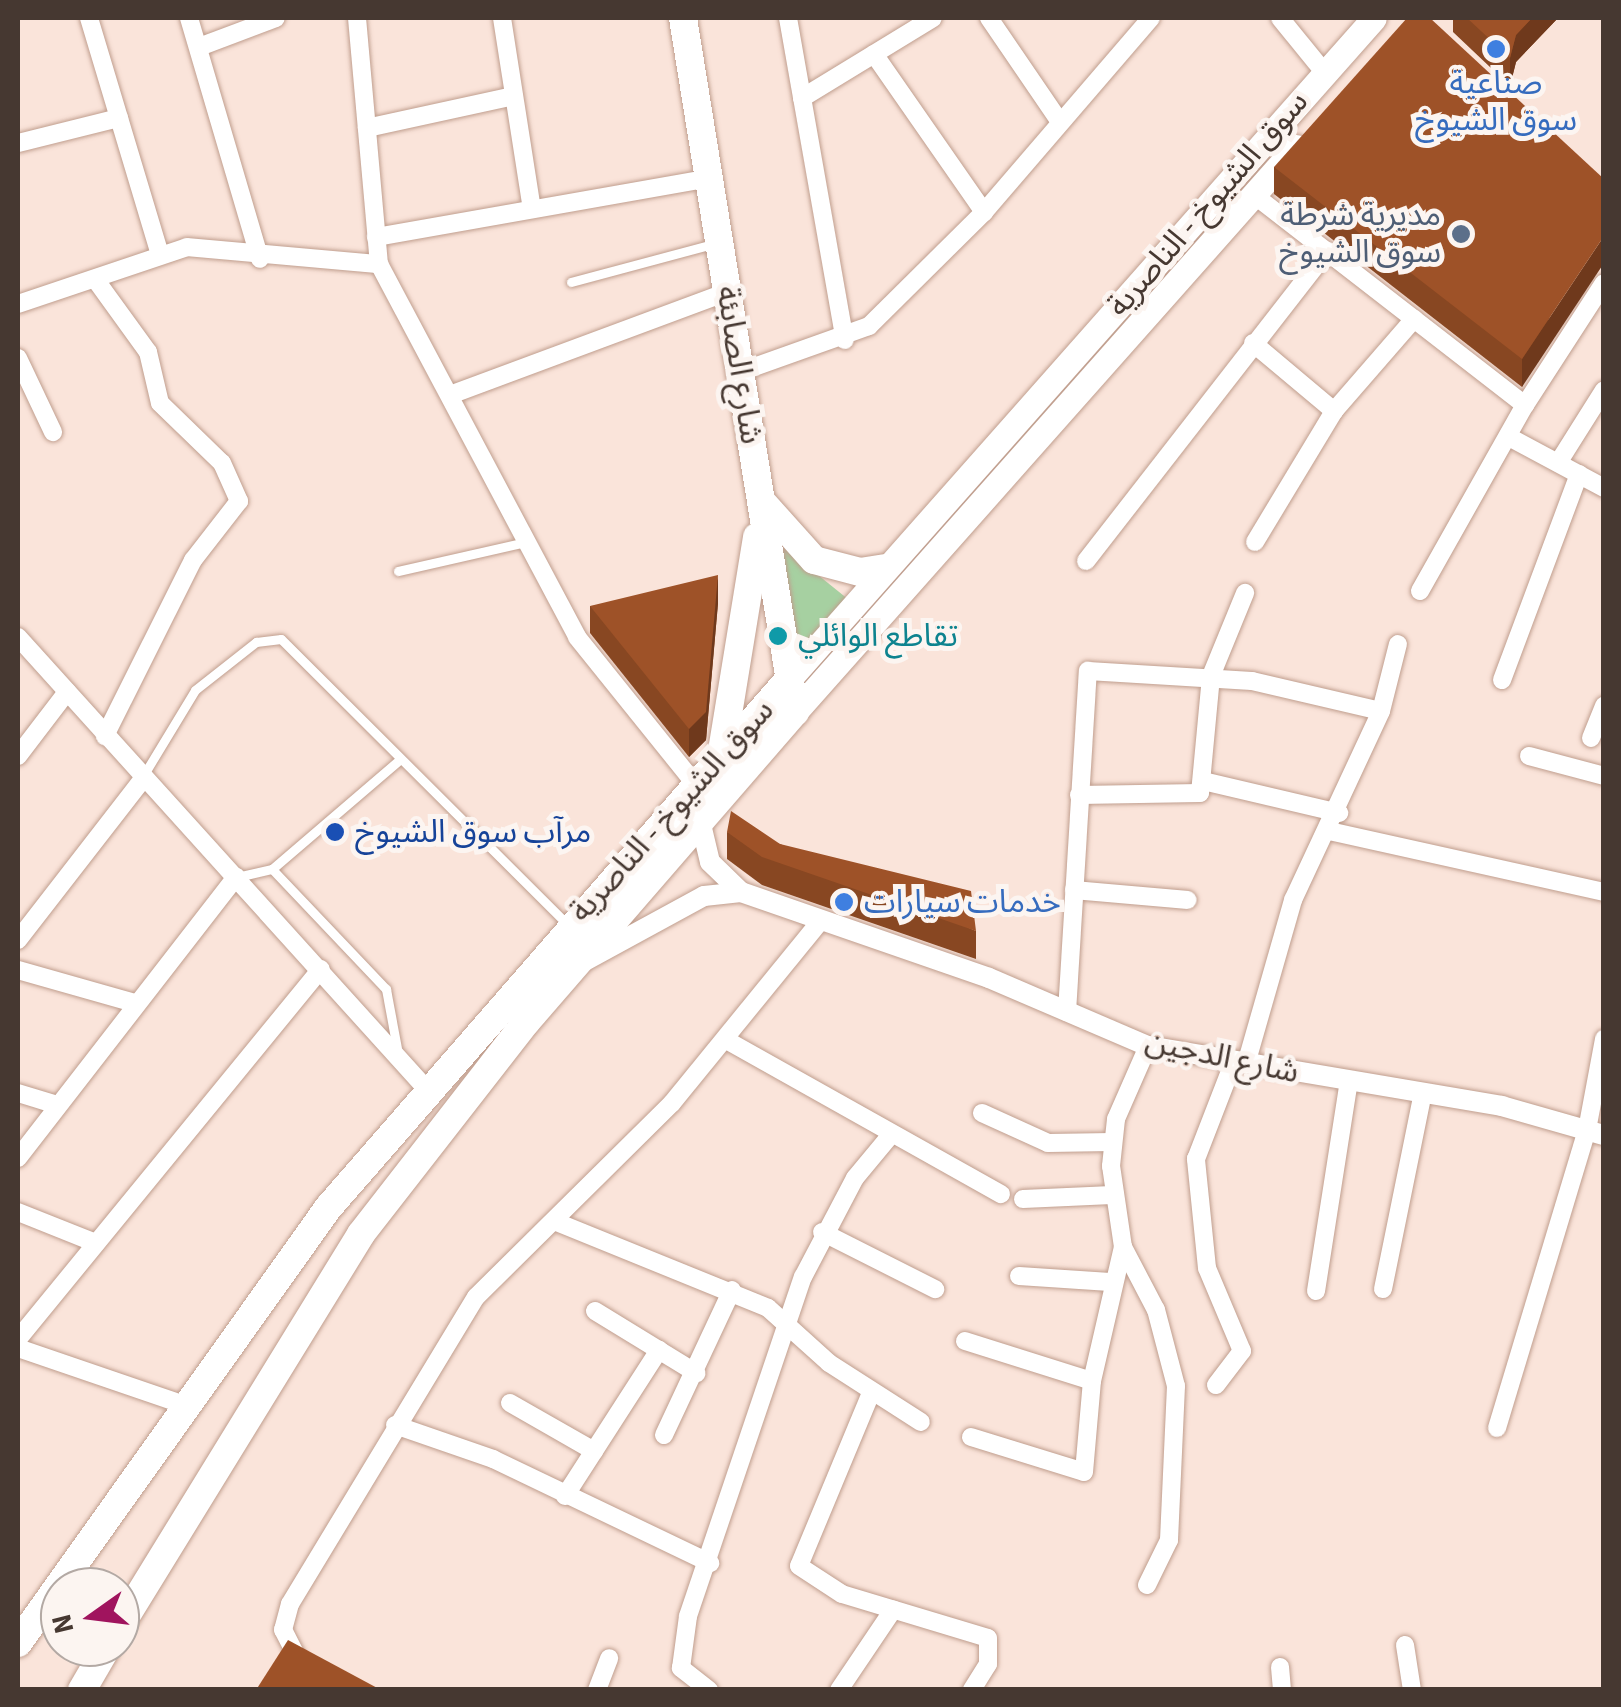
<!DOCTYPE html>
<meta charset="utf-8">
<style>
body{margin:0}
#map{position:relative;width:1621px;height:1707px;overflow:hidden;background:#fae4da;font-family:"Source Sans 3","Noto Sans Arabic",sans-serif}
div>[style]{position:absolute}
.green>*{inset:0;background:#a6d0a1}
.roads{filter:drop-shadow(0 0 2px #c09e8e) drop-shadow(0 0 2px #c09e8e)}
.service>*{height:9px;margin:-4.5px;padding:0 4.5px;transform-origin:4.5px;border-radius:4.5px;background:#fff}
.minor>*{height:18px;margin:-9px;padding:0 9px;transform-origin:9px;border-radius:9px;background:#fff}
.tertiary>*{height:20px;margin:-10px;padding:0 10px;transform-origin:10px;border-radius:10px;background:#fff}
.secondary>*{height:25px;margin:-12.5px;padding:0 12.5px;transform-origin:12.5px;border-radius:12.5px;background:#fff}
.primary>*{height:28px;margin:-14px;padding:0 14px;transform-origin:14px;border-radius:14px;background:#fff}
.wall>*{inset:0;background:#884722}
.shaded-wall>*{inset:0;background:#6f391c}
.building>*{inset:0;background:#9e5228}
.dots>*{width:28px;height:28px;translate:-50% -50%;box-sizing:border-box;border:5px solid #fcf5f1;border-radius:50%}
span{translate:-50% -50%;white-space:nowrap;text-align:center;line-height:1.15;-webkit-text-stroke:10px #fcf5f1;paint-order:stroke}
.shop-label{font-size:32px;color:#366cbe}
.left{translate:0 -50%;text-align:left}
.street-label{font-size:32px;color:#463831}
.service-label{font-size:32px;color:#4e5e75}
.right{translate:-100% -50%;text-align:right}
.culture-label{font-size:32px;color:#0d838f}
.transit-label{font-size:32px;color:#164399}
.frame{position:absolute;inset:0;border:20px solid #463831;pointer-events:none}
.north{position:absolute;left:40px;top:1567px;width:100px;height:100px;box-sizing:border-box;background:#fcf5f1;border:2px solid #b3a9a4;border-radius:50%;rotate:256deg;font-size:28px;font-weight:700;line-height:40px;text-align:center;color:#463831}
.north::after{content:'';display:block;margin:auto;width:35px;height:45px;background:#a0145e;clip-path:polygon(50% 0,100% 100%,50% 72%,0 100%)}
</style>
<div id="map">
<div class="green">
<i style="clip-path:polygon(781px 545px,849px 600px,801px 652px,797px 651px)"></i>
</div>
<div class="roads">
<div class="service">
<i style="left:571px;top:282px;width:151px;rotate:-15deg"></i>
<i style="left:398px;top:571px;width:126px;rotate:-12.8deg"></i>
<i style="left:143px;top:776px;width:100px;rotate:-58.8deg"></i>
<i style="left:195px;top:690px;width:78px;rotate:-38.2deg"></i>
<i style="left:256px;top:642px;width:25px;rotate:-7deg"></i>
<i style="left:281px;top:639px;width:404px;rotate:44.9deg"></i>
<i style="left:272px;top:869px;width:166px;rotate:46.5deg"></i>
<i style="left:386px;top:989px;width:66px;rotate:79.5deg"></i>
<i style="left:237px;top:877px;width:36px;rotate:-13deg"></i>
<i style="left:272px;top:869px;width:166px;rotate:-40.6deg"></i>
</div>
<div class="minor">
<i style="left:89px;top:18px;width:247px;rotate:73.3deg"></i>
<i style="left:189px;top:18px;width:251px;rotate:73.6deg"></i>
<i style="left:357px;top:18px;width:247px;rotate:84.9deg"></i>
<i style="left:379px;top:264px;width:422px;rotate:62deg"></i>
<i style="left:577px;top:637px;width:190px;rotate:51.2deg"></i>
<i style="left:502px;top:18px;width:193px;rotate:81.1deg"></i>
<i style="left:788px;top:18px;width:327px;rotate:80deg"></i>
<i style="left:989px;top:18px;width:122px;rotate:55.7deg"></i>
<i style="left:1280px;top:18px;width:70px;rotate:50.8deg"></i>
<i style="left:199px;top:47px;width:82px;rotate:-20.6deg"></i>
<i style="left:874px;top:54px;width:193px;rotate:55.2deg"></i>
<i style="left:802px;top:98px;width:153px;rotate:-31.4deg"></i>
<i style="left:367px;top:128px;width:150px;rotate:-12.3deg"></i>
<i style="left:18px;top:143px;width:104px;rotate:-13.9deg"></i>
<i style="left:1254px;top:195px;width:343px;rotate:37.8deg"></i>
<i style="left:1525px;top:405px;width:145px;rotate:-57.1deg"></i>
<i style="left:376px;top:237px;width:338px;rotate:-10deg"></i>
<i style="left:98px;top:283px;width:85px;rotate:54.1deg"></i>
<i style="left:148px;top:352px;width:52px;rotate:76.8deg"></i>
<i style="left:160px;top:403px;width:86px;rotate:44.1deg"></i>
<i style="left:222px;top:463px;width:42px;rotate:65.9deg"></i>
<i style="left:239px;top:501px;width:75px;rotate:127.9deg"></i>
<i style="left:193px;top:560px;width:197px;rotate:116.6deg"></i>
<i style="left:18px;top:304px;width:178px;rotate:-18.6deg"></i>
<i style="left:187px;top:247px;width:193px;rotate:5.1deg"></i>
<i style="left:1253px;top:343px;width:106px;rotate:40deg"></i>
<i style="left:18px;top:358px;width:82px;rotate:64.7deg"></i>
<i style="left:740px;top:372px;width:137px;rotate:-19.6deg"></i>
<i style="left:869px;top:326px;width:162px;rotate:-44.7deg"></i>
<i style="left:984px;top:212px;width:256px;rotate:-49.3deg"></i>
<i style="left:450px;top:395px;width:296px;rotate:-20.4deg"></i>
<i style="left:1509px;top:437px;width:108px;rotate:28.2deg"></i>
<i style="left:1558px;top:463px;width:86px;rotate:-57.8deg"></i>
<i style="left:1255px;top:542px;width:153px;rotate:-58.9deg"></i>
<i style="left:1334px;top:411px;width:122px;rotate:-49deg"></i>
<i style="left:1086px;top:561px;width:393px;rotate:-52.1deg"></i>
<i style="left:1420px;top:591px;width:214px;rotate:-60.6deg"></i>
<i style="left:18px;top:637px;width:615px;rotate:47.9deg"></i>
<i style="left:1502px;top:680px;width:220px;rotate:-69.5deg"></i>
<i style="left:1591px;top:738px;width:35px;rotate:-68deg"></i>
<i style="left:18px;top:756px;width:81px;rotate:-52.6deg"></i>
<i style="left:1529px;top:756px;width:78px;rotate:14.9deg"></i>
<i style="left:1203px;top:781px;width:140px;rotate:13.2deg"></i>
<i style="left:1079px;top:795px;width:121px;rotate:-0.9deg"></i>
<i style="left:1200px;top:793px;width:118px;rotate:-84.6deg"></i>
<i style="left:1211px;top:676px;width:90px;rotate:-67.7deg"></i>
<i style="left:1329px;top:831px;width:282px;rotate:12.5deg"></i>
<i style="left:1074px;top:890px;width:114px;rotate:5deg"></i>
<i style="left:18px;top:940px;width:202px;rotate:-52.2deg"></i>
<i style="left:18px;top:970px;width:122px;rotate:15.8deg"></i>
<i style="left:1067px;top:1012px;width:342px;rotate:-86.5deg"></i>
<i style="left:1088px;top:671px;width:164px;rotate:3.5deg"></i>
<i style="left:1252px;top:681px;width:132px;rotate:13.1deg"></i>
<i style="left:728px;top:1041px;width:313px;rotate:29.3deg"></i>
<i style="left:1246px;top:1064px;width:171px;rotate:-74deg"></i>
<i style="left:1293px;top:900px;width:208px;rotate:-65deg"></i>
<i style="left:1381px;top:711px;width:69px;rotate:-75.8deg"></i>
<i style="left:18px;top:1093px;width:38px;rotate:17deg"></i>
<i style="left:982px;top:1113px;width:72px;rotate:24.4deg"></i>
<i style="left:1048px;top:1143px;width:64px;rotate:-0.9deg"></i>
<i style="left:18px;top:1158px;width:356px;rotate:-52.2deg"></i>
<i style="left:1023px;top:1199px;width:89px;rotate:-2.6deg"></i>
<i style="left:18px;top:1212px;width:84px;rotate:21.7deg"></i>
<i style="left:554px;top:1221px;width:231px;rotate:22.1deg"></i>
<i style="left:768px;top:1308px;width:82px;rotate:42deg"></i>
<i style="left:829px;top:1363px;width:109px;rotate:32.7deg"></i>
<i style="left:822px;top:1232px;width:127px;rotate:26.8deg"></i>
<i style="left:1019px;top:1276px;width:91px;rotate:3.8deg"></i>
<i style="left:1383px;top:1289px;width:200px;rotate:-78.5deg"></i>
<i style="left:1316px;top:1291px;width:213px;rotate:-81.1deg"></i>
<i style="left:595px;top:1311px;width:119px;rotate:31.5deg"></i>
<i style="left:18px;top:1339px;width:478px;rotate:-50.7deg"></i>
<i style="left:965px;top:1341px;width:133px;rotate:17.5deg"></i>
<i style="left:18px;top:1348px;width:173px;rotate:18.9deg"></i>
<i style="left:1216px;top:1385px;width:43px;rotate:-52.6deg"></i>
<i style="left:1242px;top:1351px;width:90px;rotate:-112.9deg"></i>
<i style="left:1207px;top:1268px;width:110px;rotate:-95.8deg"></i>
<i style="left:1196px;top:1159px;width:105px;rotate:-68.8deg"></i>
<i style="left:871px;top:1393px;width:187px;rotate:112.6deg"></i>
<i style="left:799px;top:1566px;width:51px;rotate:33.1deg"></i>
<i style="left:842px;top:1594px;width:152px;rotate:16.8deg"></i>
<i style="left:988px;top:1638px;width:26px;rotate:90deg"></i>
<i style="left:988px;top:1664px;width:31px;rotate:122deg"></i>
<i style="left:510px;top:1403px;width:97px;rotate:29.7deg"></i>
<i style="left:395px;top:1425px;width:104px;rotate:19.1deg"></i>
<i style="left:493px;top:1459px;width:241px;rotate:25.6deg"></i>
<i style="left:1497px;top:1428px;width:311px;rotate:-73.2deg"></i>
<i style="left:1587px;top:1130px;width:93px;rotate:-79.4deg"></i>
<i style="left:664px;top:1435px;width:160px;rotate:-64.9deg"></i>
<i style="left:971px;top:1437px;width:118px;rotate:17.2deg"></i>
<i style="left:1084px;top:1472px;width:91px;rotate:-85deg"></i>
<i style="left:1092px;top:1381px;width:138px;rotate:-77deg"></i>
<i style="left:565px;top:1496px;width:174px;rotate:-57.2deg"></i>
<i style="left:1147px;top:1585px;width:50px;rotate:-63.9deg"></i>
<i style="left:1169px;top:1540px;width:154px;rotate:-87.4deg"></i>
<i style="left:1176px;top:1386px;width:79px;rotate:-104.7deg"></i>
<i style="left:1156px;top:1310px;width:71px;rotate:-117.6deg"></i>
<i style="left:1123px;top:1247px;width:82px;rotate:-98.4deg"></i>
<i style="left:1111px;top:1166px;width:47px;rotate:-83.9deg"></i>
<i style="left:1116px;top:1119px;width:80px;rotate:-66.3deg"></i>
<i style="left:1405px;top:1645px;width:46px;rotate:81.2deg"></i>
<i style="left:298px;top:1659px;width:33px;rotate:-117deg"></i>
<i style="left:283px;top:1630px;width:27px;rotate:-75deg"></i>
<i style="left:290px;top:1604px;width:359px;rotate:-58.8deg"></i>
<i style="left:476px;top:1297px;width:276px;rotate:-44.7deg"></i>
<i style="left:672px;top:1103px;width:232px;rotate:-50.8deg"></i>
<i style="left:1280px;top:1667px;width:23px;rotate:85deg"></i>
<i style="left:597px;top:1690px;width:34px;rotate:-69deg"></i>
<i style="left:709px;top:1690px;width:36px;rotate:-142deg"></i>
<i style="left:681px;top:1668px;width:52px;rotate:-82.3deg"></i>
<i style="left:688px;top:1616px;width:358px;rotate:-71.3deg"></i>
<i style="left:803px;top:1277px;width:112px;rotate:-62.3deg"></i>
<i style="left:855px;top:1178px;width:53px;rotate:-50.3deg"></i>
<i style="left:839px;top:1690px;width:97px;rotate:-56deg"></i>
</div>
<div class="tertiary">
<i style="left:700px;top:820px;width:43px;rotate:76.6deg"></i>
<i style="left:710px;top:862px;width:43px;rotate:44.1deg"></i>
<i style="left:741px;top:892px;width:262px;rotate:19.1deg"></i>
<i style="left:989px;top:978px;width:173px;rotate:23.2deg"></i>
<i style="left:1148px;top:1046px;width:359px;rotate:9.6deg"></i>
<i style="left:1502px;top:1106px;width:106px;rotate:15.9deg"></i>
<i style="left:581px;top:963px;width:140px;rotate:-28.6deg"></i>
<i style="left:704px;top:896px;width:37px;rotate:-6deg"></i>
</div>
<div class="secondary">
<i style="left:790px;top:678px;width:881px;rotate:-48.5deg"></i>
<i style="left:795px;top:712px;width:755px;rotate:-48.44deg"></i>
</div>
<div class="primary">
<i style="left:763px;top:503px;width:76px;rotate:48.2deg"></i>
<i style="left:814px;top:560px;width:48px;rotate:14.6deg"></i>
<i style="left:860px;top:572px;width:24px;rotate:-9deg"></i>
<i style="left:722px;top:751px;width:217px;rotate:-80.7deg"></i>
<i style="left:120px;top:1626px;width:460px;rotate:-58.4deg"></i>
<i style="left:361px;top:1234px;width:270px;rotate:-52.1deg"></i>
<i style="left:527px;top:1021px;width:409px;rotate:-49.1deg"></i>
<i style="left:795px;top:712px;width:703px;rotate:-99.17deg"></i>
<i style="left:18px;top:1643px;width:534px;rotate:-54.52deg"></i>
<i style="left:328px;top:1208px;width:703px;rotate:-48.92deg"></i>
<i style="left:82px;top:1690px;width:50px;rotate:-59.8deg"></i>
</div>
</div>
<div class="wall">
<i style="clip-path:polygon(1453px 18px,1558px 18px,1516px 62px,1510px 86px,1453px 32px)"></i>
<i style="clip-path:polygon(1274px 167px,1604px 179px,1522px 387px,1274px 194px)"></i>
<i style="clip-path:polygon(718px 603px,706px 740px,689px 757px,590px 633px,590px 606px)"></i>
<i style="clip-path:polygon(727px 832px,780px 844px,976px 931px,976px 959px,762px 885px,727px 859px)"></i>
</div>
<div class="shaded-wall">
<i style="clip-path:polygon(1532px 18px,1558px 18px,1516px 62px,1510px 86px,1510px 58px,1516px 35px)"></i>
<i style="clip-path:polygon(1604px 236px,1604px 263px,1522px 387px,1522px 359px)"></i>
<i style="clip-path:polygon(718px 575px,718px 603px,706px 740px,689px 757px,689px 729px)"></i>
</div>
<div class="building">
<i style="clip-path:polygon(1407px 18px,1430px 18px,1604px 179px,1604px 236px,1522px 359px,1274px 167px)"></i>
<i style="clip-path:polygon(1467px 18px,1532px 18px,1516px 35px,1510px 58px)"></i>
<i style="clip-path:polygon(718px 575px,706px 712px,689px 729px,590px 606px)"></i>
<i style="clip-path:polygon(731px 811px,780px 844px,971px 891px,976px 931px,762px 857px,727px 832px)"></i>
<i style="clip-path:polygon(288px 1640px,381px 1690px,256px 1690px)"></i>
</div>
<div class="dots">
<i style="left:1496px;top:49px;background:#3f7fe0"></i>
<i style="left:1461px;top:234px;background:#5c6f8a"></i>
<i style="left:778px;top:636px;background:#0f9aa8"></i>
<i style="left:335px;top:832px;background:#1a4fb4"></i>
<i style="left:844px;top:902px;background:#3f7fe0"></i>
</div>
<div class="shop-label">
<span style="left:1496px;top:102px">صناعية<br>سوق الشيوخ</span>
<span class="left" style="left:864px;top:902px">خدمات سيارات</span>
</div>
<div class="street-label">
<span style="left:1208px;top:204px;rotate:-49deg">سوق الشيوخ - الناصرية</span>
<span style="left:739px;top:365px;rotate:81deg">شارع الصابئة</span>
<span style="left:672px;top:811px;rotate:-48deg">سوق الشيوخ - الناصرية</span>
<span style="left:1222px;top:1057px;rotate:12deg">شارع الدجين</span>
</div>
<div class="service-label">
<span class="right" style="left:1441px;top:234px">مديرية شرطة<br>سوق الشيوخ</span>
</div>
<div class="culture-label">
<span class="left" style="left:798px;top:636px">تقاطع الوائلي</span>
</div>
<div class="transit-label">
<span class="left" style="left:355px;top:832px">مرآب سوق الشيوخ</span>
</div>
<div class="frame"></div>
<div class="north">N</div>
</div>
